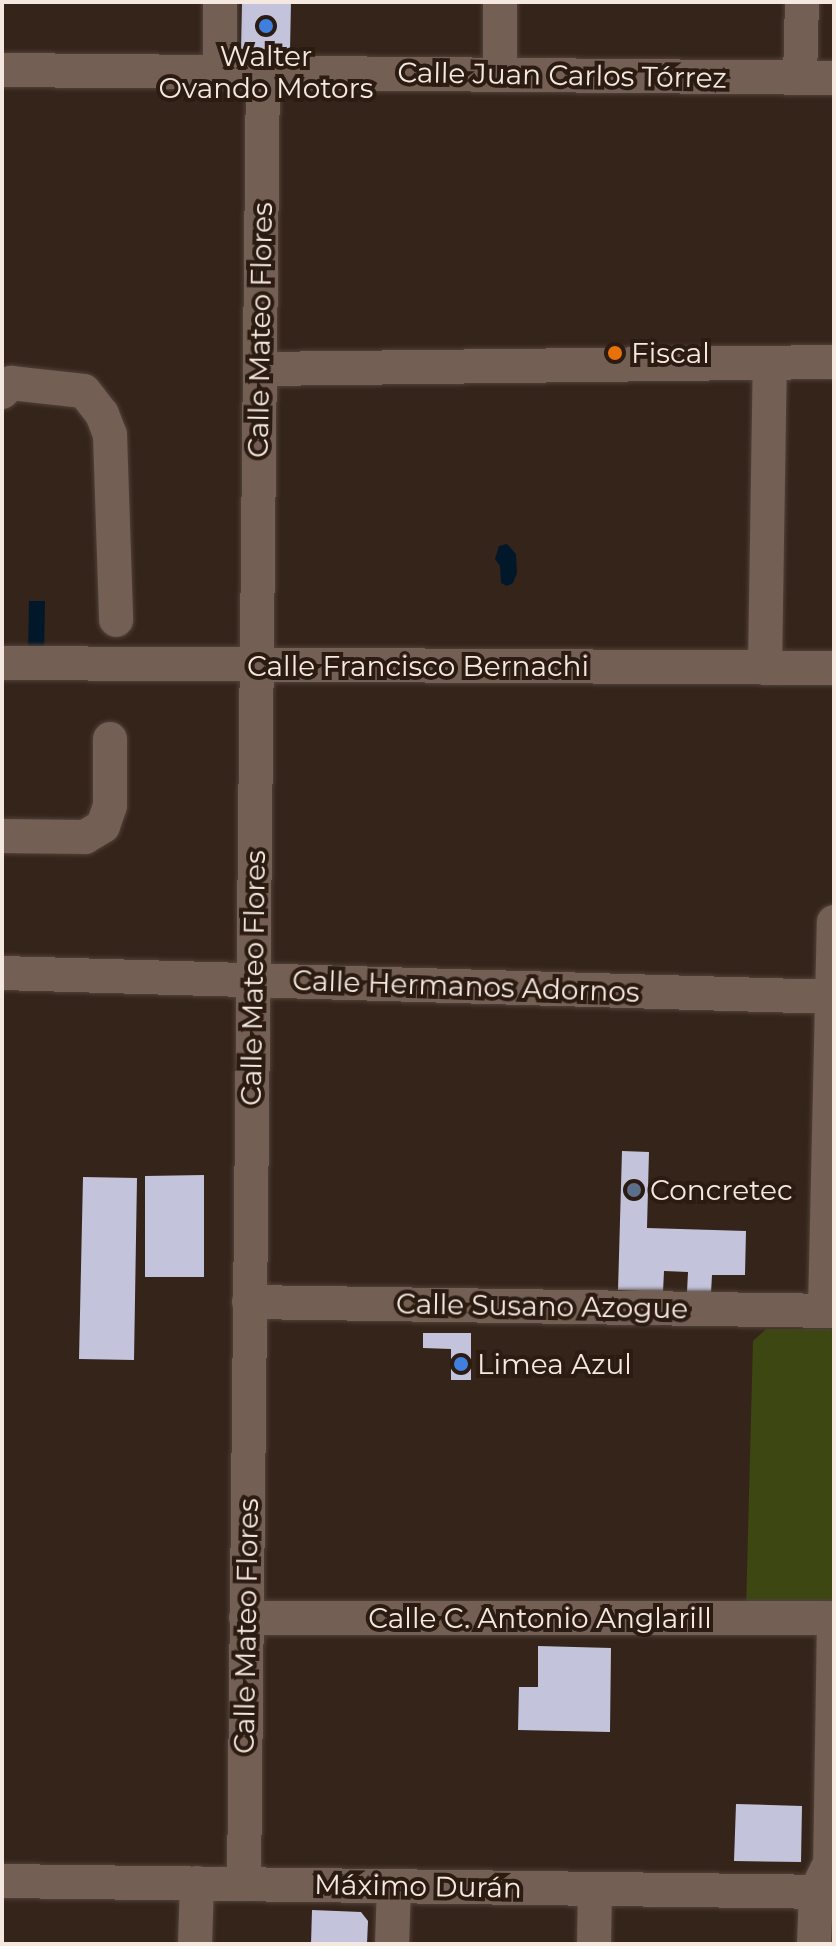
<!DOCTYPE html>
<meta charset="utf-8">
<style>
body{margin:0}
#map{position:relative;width:836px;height:1946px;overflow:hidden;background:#35241a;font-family:Montserrat,sans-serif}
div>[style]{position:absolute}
.green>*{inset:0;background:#3d4711}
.water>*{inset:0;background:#00182a}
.building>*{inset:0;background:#c3c4db}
.roads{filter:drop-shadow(0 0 2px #50423a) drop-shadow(0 0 2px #50423a)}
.minor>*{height:34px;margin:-17px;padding:0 17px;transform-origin:17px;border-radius:17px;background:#735f53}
.dots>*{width:22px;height:22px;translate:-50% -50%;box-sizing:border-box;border:4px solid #2b1b11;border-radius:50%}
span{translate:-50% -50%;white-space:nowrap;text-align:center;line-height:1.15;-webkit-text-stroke:8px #2b1b11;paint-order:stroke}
.poi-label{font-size:28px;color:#f4e8e1}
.left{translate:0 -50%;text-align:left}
.street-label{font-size:28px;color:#f4e8e1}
.frame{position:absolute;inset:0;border:4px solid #f4e8e1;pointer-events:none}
</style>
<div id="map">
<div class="green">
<i style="clip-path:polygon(766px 1329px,834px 1329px,834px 1608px,746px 1610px,753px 1341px)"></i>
</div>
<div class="water">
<i style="clip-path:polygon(507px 544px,516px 554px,517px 573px,513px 583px,507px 586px,501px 583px,500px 566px,495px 559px,499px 546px)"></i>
<i style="clip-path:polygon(29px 601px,45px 601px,44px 655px,28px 655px)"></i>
</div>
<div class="building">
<i style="clip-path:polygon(242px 2px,291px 2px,290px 50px,241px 49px)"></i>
<i style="clip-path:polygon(622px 1151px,649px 1152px,647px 1228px,746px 1231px,745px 1275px,712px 1275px,711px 1293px,687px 1292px,688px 1272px,664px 1271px,663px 1292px,618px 1290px)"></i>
<i style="clip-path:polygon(204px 1175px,204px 1277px,145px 1277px,145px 1176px)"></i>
<i style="clip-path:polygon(83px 1177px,137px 1178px,134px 1360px,79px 1359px)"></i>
<i style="clip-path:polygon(423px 1333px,471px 1333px,471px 1380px,451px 1380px,451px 1349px,423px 1348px)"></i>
<i style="clip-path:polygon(538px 1646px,611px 1648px,610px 1732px,518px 1730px,519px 1687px,538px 1687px)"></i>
<i style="clip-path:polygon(736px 1804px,802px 1806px,801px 1862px,734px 1861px)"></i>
<i style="clip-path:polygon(312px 1910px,361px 1912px,368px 1921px,367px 1944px,311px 1944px)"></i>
</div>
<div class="roads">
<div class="minor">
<i style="left:2px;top:70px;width:832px;rotate:0.55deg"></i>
<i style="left:220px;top:72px;width:70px;rotate:-90deg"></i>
<i style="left:500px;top:74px;width:72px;rotate:-90deg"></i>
<i style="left:800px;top:77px;width:75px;rotate:-88.5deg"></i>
<i style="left:260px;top:369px;width:574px;rotate:-0.7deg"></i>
<i style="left:2px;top:392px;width:13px;rotate:-45deg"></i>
<i style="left:11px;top:383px;width:73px;rotate:6.3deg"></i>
<i style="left:84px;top:391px;width:29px;rotate:52deg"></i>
<i style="left:102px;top:414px;width:22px;rotate:69deg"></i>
<i style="left:110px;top:435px;width:185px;rotate:88.1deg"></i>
<i style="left:2px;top:663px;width:832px;rotate:0.34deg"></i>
<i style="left:765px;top:668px;width:305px;rotate:-89.1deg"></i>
<i style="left:2px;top:836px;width:83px;rotate:0.7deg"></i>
<i style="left:85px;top:837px;width:21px;rotate:-31deg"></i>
<i style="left:103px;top:826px;width:21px;rotate:-71deg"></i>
<i style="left:110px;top:806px;width:67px;rotate:-90deg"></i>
<i style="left:2px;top:973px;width:832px;rotate:1.65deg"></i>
<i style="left:249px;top:1302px;width:585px;rotate:0.88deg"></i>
<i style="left:825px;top:1311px;width:389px;rotate:-88.7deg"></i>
<i style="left:246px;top:1618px;width:588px"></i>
<i style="left:834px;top:1618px;width:245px;rotate:90.9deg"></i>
<i style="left:830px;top:1863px;width:32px;rotate:116deg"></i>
<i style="left:816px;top:1892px;width:52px;rotate:92.2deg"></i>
<i style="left:2px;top:1881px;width:832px;rotate:0.76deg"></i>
<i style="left:244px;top:1884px;width:1812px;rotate:-89.4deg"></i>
<i style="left:195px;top:1944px;width:61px;rotate:-88.1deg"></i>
<i style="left:392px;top:1944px;width:58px;rotate:-88deg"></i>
<i style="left:594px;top:1944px;width:55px;rotate:-89deg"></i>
</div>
</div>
<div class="dots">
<i style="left:266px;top:26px;background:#3f7fe0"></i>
<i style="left:615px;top:353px;background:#e8710a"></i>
<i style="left:634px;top:1190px;background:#5c6f8a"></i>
<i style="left:461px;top:1364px;background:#3f7fe0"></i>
</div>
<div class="poi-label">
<span style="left:266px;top:72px">Walter<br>Ovando Motors</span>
<span class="left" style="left:631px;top:353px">Fiscal</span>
<span class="left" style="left:650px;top:1190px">Concretec</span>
<span class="left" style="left:477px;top:1364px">Limea Azul</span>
</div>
<div class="street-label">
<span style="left:562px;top:75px;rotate:1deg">Calle Juan Carlos Tórrez</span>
<span style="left:260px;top:330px;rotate:-89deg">Calle Mateo Flores</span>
<span style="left:418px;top:666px">Calle Francisco Bernachi</span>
<span style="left:253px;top:978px;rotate:-89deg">Calle Mateo Flores</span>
<span style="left:466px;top:986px;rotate:2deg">Calle Hermanos Adornos</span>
<span style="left:542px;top:1306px;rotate:1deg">Calle Susano Azogue</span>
<span style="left:540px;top:1618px">Calle C. Antonio Anglarill</span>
<span style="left:246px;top:1626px;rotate:-89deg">Calle Mateo Flores</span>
<span style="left:418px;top:1886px;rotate:1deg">Máximo Durán</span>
</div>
<div class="frame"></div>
</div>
